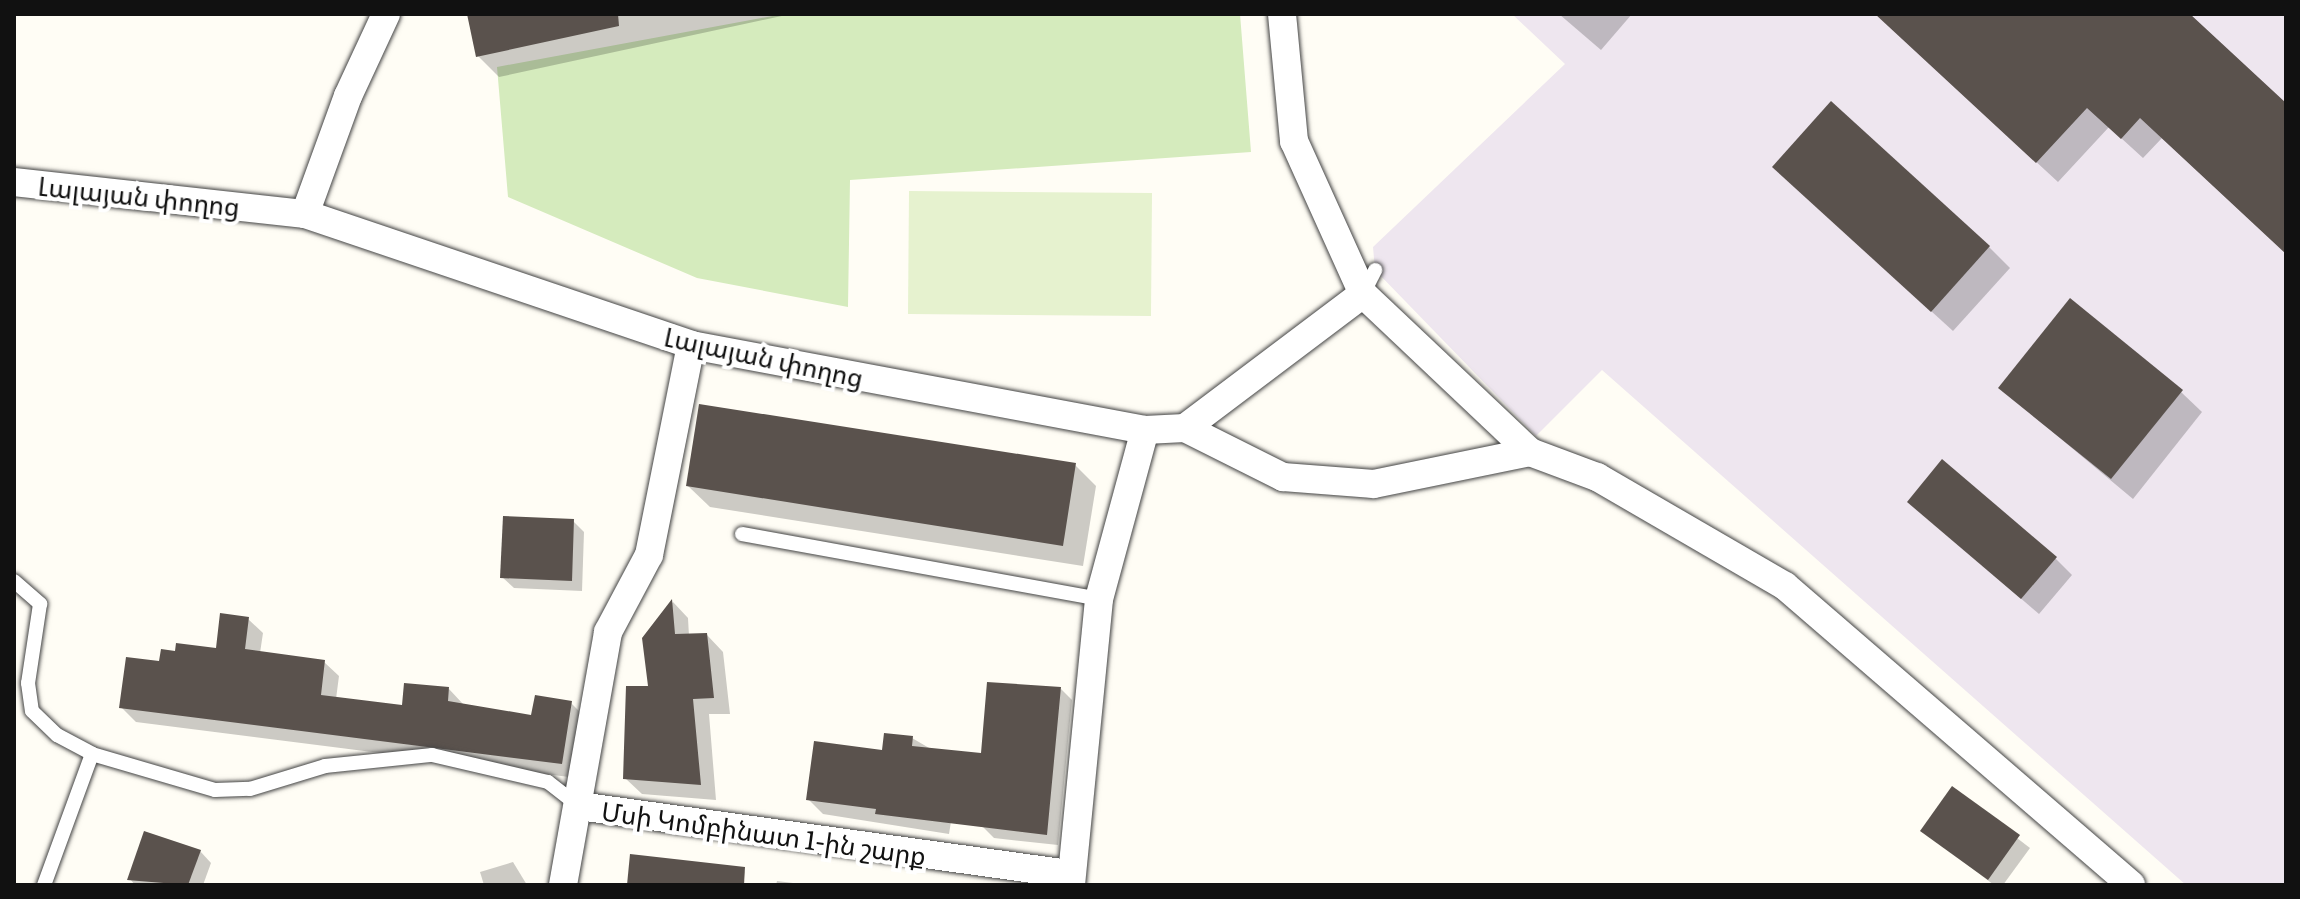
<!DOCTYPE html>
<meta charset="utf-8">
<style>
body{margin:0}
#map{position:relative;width:2300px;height:899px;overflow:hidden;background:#fffdf5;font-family:Literata,"Noto Sans Armenian",serif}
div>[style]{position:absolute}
.industrial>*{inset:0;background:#eee6ef}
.green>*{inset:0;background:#d5ebbd}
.pitch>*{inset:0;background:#e6f2cf}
.shadow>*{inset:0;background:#0003}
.building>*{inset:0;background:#5a524d}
.roads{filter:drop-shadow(0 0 2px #444) drop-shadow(0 0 2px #444)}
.service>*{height:14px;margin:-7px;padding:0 7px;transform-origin:7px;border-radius:7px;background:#fff}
.minor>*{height:28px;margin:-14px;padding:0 14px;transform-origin:14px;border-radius:14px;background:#fff}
span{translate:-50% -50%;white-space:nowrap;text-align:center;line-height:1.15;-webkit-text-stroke:8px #fff;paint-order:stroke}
.street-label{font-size:26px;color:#111}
.frame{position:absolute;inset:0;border:16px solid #111;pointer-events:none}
</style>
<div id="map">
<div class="industrial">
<i style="clip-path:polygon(1512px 14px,2286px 14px,2286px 885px,2186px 885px,1602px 370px,1536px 436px,1375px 270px,1373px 247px,1565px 64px)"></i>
</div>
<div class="green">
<i style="clip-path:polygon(783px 14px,1240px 14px,1251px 152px,850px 180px,848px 307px,697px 278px,508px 197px,497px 67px)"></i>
</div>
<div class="pitch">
<i style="clip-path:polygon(909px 191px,1152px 193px,1151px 316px,908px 314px)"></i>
</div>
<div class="shadow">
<i style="clip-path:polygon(469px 14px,791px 14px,499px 77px,478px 56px)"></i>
<i style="clip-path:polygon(1559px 14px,1632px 14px,1601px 50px)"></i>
<i style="clip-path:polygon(1876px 14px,2187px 14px,2286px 105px,2286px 253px,2162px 138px,2143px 158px,2109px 127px,2058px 182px)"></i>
<i style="clip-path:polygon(1795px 187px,1989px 247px,2010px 268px,1953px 331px)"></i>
<i style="clip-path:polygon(2000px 388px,2181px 392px,2202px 412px,2133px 499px)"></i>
<i style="clip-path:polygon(1075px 465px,1096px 486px,1083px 566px,710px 507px,688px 486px)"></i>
<i style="clip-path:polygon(1909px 502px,2056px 559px,2072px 575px,2039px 614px)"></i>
<i style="clip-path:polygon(573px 521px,584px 532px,582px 591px,514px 588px,502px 577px)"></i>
<i style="clip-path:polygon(673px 602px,688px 618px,689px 636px,707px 635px,723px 652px,730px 714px,709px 714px,716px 800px,642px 794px,625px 778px,650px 688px,644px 638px)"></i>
<i style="clip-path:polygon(248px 619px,263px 633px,260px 653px,324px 662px,339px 676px,336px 699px,404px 708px,449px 689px,463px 704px,533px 717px,571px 703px,586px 718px,577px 778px,136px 722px,121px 707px,161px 664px,217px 650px)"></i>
<i style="clip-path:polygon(1061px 689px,1072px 700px,1058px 845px,994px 838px,982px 826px)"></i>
<i style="clip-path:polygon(912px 738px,960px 766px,949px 834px,823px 814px,808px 799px)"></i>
<i style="clip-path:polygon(1953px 789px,2030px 848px,2003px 885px,1994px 885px,1923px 831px)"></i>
<i style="clip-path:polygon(200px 851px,211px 863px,203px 885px,135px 885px,130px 879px)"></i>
<i style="clip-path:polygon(513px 862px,527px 885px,484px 885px,480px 872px)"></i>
<i style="clip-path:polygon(777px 881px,809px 885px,776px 885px)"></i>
</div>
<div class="building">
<i style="clip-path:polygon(467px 14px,618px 14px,619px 26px,476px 57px)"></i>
<i style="clip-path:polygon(1875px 14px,2190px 14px,2286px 103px,2286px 254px,2140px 118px,2121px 139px,2087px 108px,2036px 163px)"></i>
<i style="clip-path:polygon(1831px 101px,1990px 246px,1931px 312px,1772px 167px)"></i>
<i style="clip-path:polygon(2070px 298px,2183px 390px,2111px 479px,1998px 388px)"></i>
<i style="clip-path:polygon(699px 404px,1076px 463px,1063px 546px,686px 486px)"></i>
<i style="clip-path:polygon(1942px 459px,2057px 557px,2021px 599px,1907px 502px)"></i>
<i style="clip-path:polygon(503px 516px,574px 519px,572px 581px,500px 578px)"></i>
<i style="clip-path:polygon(672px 599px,675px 634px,707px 633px,714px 698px,693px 699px,701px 785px,623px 779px,626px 686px,648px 686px,642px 638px)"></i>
<i style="clip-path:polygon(220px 613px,249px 617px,245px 649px,325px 660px,321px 695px,402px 705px,404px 683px,449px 687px,448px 701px,531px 715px,535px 695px,572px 701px,562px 764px,119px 708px,126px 657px,159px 661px,161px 649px,175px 651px,176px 643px,216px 648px)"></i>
<i style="clip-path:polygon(987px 682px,1061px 687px,1047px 835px,875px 814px,876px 809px,806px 800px,814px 741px,882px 750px,884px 733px,913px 736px,912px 746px,981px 753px)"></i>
<i style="clip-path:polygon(1952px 786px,2020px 835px,1988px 880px,1920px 831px)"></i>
<i style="clip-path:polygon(144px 831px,201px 850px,188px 885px,127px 880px)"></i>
<i style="clip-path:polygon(630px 854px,745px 867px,744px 885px,627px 885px)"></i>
</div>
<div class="roads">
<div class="service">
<i style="left:1363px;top:294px;width:27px;rotate:-63deg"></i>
<i style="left:742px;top:534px;width:363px;rotate:10.3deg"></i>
<i style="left:14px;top:581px;width:35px;rotate:41deg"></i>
<i style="left:40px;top:604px;width:80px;rotate:98.6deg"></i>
<i style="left:28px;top:683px;width:28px;rotate:82deg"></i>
<i style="left:32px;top:711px;width:35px;rotate:44deg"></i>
<i style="left:57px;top:735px;width:40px;rotate:28deg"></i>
<i style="left:92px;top:754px;width:140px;rotate:110.1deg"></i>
<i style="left:92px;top:754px;width:128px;rotate:16.3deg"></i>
<i style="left:215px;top:790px;width:35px;rotate:-2deg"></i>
<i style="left:250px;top:789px;width:78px;rotate:-17deg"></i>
<i style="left:325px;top:766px;width:108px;rotate:-5.9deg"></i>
<i style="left:432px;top:755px;width:119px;rotate:13.1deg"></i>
<i style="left:548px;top:782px;width:39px;rotate:38deg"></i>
</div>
<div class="minor">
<i style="left:1282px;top:14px;width:128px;rotate:84.6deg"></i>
<i style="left:1294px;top:141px;width:168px;rotate:65.7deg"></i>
<i style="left:1363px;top:294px;width:230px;rotate:43.4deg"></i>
<i style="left:1530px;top:452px;width:72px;rotate:20.5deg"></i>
<i style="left:1597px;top:477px;width:217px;rotate:30.1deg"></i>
<i style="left:1785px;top:586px;width:457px;rotate:40.8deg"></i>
<i style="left:14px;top:182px;width:293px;rotate:6.3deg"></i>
<i style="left:305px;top:214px;width:408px;rotate:18.7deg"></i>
<i style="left:691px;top:345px;width:462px;rotate:10.6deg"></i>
<i style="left:1145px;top:430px;width:40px;rotate:-2.9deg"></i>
<i style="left:1185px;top:428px;width:223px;rotate:-37deg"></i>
<i style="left:305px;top:214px;width:126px;rotate:-70deg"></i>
<i style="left:348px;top:96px;width:90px;rotate:-65.1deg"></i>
<i style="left:1185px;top:428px;width:110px;rotate:26.6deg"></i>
<i style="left:1283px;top:477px;width:91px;rotate:4.4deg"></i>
<i style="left:1374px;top:484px;width:159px;rotate:-11.6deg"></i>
<i style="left:579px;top:806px;width:497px;rotate:7.9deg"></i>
<i style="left:563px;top:885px;width:257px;rotate:-79.9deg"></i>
<i style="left:608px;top:632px;width:87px;rotate:-62deg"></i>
<i style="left:649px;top:555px;width:214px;rotate:-78.7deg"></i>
<i style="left:1071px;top:885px;width:287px;rotate:-84.4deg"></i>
<i style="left:1099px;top:599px;width:175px;rotate:-74.8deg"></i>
</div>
</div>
<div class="street-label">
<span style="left:139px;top:195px;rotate:6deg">Լալայան փողոց</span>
<span style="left:764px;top:356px;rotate:12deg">Լալայան փողոց</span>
<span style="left:764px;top:832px;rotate:8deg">Մսի Կոմբինատ 1-ին շարք</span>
</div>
<div class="frame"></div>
</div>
